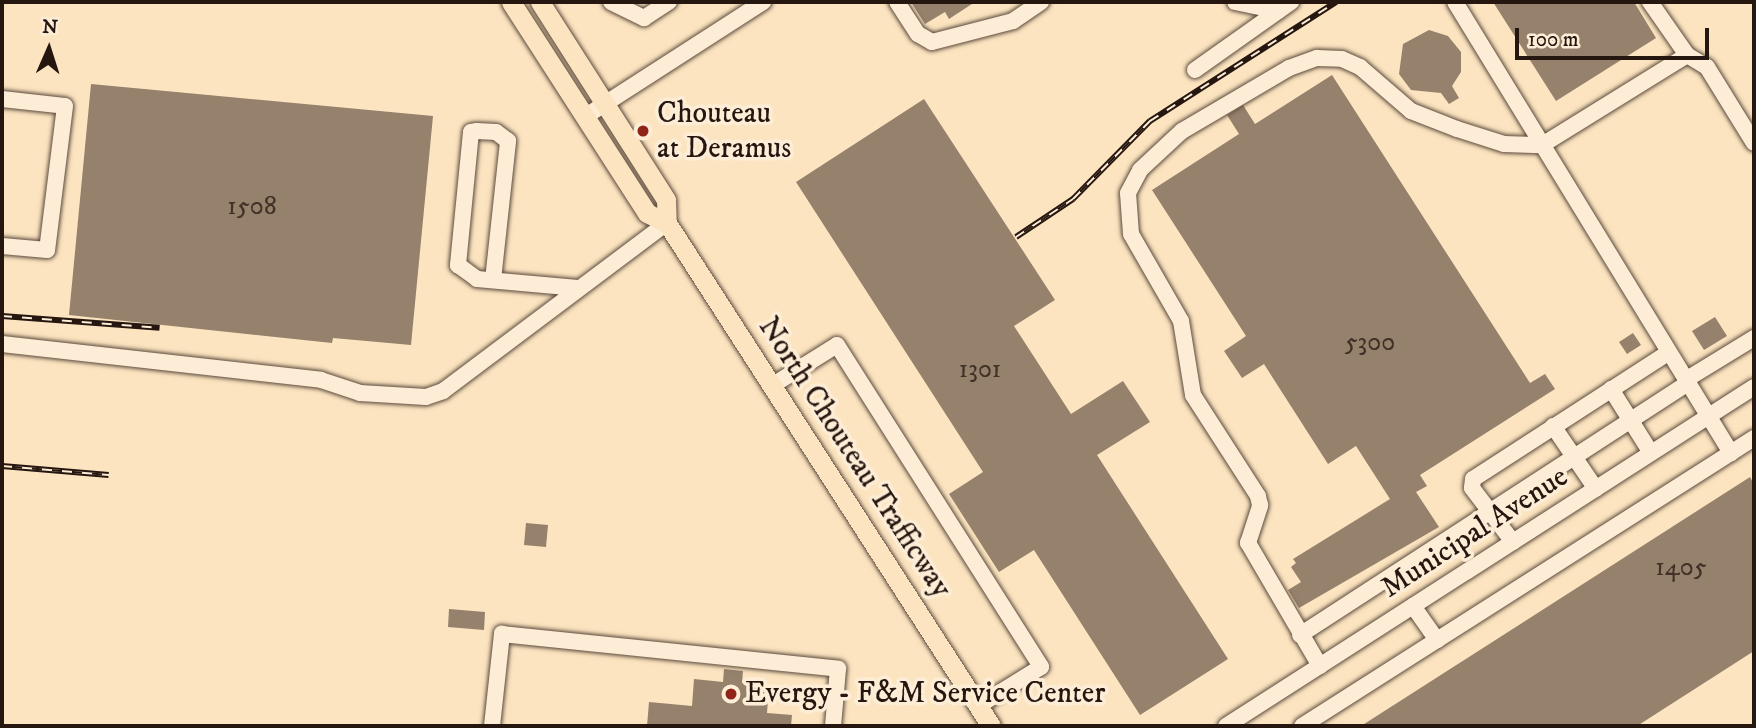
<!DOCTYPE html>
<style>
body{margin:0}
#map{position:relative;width:1756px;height:728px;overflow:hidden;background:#fce4c0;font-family:"IM FELL DW Pica",serif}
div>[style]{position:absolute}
.building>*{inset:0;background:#95816c}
.roads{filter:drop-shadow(0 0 2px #5b4a3c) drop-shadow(0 0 2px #5b4a3c)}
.minor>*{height:16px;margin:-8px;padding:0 8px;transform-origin:8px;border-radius:8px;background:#fdedd6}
.major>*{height:19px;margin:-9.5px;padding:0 9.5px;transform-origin:9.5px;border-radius:9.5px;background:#fce4c0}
.rail>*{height:6px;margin-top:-3px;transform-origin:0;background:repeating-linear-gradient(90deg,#fdedd6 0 10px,#251610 0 20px);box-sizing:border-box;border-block:2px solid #251610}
.dots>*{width:19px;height:19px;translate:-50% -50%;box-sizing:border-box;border:4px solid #fdedd6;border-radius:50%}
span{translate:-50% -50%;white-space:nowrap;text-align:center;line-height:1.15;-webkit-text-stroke:7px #fdedd6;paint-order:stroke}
.number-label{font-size:26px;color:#413127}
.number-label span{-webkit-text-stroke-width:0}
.poi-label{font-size:30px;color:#251610}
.left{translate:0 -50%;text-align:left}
.street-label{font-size:30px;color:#251610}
.frame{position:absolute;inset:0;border:4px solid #251610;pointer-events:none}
.north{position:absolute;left:14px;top:14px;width:70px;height:70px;-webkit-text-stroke:5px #fdedd6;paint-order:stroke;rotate:3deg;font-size:19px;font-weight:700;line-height:28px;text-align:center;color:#251610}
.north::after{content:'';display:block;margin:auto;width:24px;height:32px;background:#251610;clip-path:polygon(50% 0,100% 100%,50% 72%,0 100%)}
.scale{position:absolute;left:1515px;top:28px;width:194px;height:32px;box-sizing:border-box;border:4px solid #251610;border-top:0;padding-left:9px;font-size:21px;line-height:24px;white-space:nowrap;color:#251610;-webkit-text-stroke:5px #fdedd6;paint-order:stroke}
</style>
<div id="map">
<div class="building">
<i style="clip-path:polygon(911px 2px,975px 2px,949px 19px,945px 12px,925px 24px)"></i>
<i style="clip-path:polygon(1493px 2px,1634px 2px,1656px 38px,1556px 101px)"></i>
<i style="clip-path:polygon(1429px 30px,1448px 36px,1461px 52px,1461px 72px,1452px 86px,1459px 98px,1449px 104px,1441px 93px,1411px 90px,1399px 74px,1403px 44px)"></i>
<i style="clip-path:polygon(1332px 75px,1530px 383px,1545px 374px,1555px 389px,1420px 475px,1427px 486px,1416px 492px,1439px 527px,1299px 608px,1288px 590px,1301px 582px,1291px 567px,1296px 563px,1293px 559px,1390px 499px,1356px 446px,1328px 464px,1264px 364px,1242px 378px,1224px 351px,1246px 336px,1152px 190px,1239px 134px,1227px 115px,1243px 105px,1255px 124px)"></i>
<i style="clip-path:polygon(91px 84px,433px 116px,411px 345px,333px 338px,332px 343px,69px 315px)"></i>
<i style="clip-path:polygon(924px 99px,1055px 300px,1014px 326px,1071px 414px,1123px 381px,1150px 422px,1097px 455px,1228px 659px,1140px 715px,1034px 550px,999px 572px,949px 494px,983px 472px,796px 182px)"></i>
<i style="clip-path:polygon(1715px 317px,1727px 336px,1704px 350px,1692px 331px)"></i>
<i style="clip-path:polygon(1633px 333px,1641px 345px,1627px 354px,1619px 342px)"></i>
<i style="clip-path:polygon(1750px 477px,1754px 484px,1754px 651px,1637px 726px,1361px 726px)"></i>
<i style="clip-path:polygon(526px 523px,548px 525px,546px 547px,524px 545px)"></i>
<i style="clip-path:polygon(449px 609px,485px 612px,484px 630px,448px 627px)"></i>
<i style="clip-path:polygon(724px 669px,743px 671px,742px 683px,769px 686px,767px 713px,792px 715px,791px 726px,647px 726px,649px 702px,692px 706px,694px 679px,723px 682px)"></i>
</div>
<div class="roads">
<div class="minor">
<i style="left:611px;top:2px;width:37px;rotate:26deg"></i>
<i style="left:644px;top:18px;width:30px;rotate:-33deg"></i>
<i style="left:897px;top:2px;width:38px;rotate:57deg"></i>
<i style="left:918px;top:34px;width:16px;rotate:30deg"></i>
<i style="left:932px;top:42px;width:84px;rotate:-14.5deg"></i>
<i style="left:1013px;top:21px;width:34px;rotate:-34deg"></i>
<i style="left:1235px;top:2px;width:44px;rotate:11.8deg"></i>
<i style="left:1455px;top:2px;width:529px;rotate:58.53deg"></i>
<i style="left:1687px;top:55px;width:23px;rotate:31deg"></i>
<i style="left:1707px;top:67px;width:89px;rotate:58.3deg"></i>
<i style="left:1195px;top:70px;width:118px;rotate:-35.3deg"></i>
<i style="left:2px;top:99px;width:63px;rotate:6.3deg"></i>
<i style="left:65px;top:106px;width:145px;rotate:97.1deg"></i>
<i style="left:47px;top:250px;width:45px;rotate:-174.9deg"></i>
<i style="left:586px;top:116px;width:211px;rotate:-32.8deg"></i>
<i style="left:493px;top:280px;width:140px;rotate:-83.8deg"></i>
<i style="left:508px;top:141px;width:15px;rotate:-143deg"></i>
<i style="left:496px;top:132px;width:19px;rotate:-177deg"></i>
<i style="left:477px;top:131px;width:6px;rotate:171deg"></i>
<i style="left:471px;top:132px;width:134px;rotate:95.6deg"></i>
<i style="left:458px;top:265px;width:24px;rotate:36deg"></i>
<i style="left:477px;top:279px;width:101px;rotate:5.1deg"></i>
<i style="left:2px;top:344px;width:321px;rotate:6.4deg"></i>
<i style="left:321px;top:380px;width:41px;rotate:18.4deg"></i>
<i style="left:360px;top:393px;width:66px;rotate:3.5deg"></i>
<i style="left:426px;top:397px;width:18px;rotate:-19deg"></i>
<i style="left:443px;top:391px;width:280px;rotate:-36.9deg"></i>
<i style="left:1687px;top:379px;width:79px;rotate:-31.5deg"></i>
<i style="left:773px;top:385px;width:75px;rotate:-32deg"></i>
<i style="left:837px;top:345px;width:381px;rotate:57.6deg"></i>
<i style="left:1041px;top:667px;width:74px;rotate:148.2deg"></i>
<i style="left:1611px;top:389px;width:75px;rotate:58deg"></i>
<i style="left:1553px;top:426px;width:76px;rotate:55.7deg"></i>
<i style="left:1513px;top:542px;width:68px;rotate:-127.2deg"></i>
<i style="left:1472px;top:488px;width:9px;rotate:-84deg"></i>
<i style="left:1473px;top:479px;width:232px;rotate:-32.9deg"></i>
<i style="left:1413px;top:606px;width:42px;rotate:54.8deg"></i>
<i style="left:1300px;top:635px;width:464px;rotate:-33deg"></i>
<i style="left:1320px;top:666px;width:143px;rotate:-120.3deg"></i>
<i style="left:1248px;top:543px;width:40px;rotate:-72deg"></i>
<i style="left:1260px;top:505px;width:9px;rotate:-103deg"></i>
<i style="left:1258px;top:496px;width:120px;rotate:-122.8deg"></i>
<i style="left:1193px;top:395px;width:75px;rotate:-99.2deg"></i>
<i style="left:1181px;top:321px;width:100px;rotate:-119.9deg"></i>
<i style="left:1131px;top:234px;width:41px;rotate:-94.2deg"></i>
<i style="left:1128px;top:193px;width:26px;rotate:-62deg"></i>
<i style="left:1140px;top:170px;width:57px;rotate:-42.9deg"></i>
<i style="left:1182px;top:131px;width:124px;rotate:-30.5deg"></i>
<i style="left:1289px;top:68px;width:30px;rotate:-20deg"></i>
<i style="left:1317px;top:58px;width:25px;rotate:2deg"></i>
<i style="left:1342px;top:59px;width:20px;rotate:24deg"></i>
<i style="left:1360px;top:67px;width:67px;rotate:40.8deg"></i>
<i style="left:1411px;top:111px;width:49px;rotate:21.4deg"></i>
<i style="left:1457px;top:129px;width:49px;rotate:17.7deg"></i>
<i style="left:1504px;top:144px;width:38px;rotate:2deg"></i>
<i style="left:1542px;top:145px;width:171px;rotate:-31.8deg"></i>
<i style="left:1687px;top:55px;width:65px;rotate:-124.9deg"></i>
<i style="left:492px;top:726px;width:93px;rotate:-83.8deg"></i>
<i style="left:502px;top:634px;width:338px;rotate:5.9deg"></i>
<i style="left:838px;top:669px;width:57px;rotate:95deg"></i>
<i style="left:1226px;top:726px;width:627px;rotate:-32.7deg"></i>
<i style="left:1302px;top:726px;width:536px;rotate:-32.5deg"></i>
</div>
<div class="major">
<i style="left:511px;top:2px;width:251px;rotate:57.2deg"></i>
<i style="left:647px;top:213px;width:22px;rotate:27deg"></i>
<i style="left:667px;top:223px;width:598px;rotate:57.21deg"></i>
<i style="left:540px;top:2px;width:235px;rotate:57.5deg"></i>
<i style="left:666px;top:200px;width:23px;rotate:88deg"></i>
</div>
</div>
<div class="rail">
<i style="left:1016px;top:237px;width:69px;rotate:-33.7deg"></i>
<i style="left:1073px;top:199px;width:110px;rotate:-45.4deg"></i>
<i style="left:1150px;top:121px;width:221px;rotate:-32.6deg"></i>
<i style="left:2px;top:316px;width:158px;rotate:4.3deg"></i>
<i style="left:2px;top:466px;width:107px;rotate:4.8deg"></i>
</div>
<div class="dots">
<i style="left:643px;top:131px;background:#8f2418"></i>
<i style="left:731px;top:694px;background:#8f2418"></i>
</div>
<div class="number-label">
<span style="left:252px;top:207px">1508</span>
<span style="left:1370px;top:343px">5300</span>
<span style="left:980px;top:370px">1301</span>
<span style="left:1681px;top:568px">1405</span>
</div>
<div class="poi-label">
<span class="left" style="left:657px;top:131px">Chouteau<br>at Deramus</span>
<span class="left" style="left:745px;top:694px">Evergy - F&amp;M Service Center</span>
</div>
<div class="street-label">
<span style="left:854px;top:458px;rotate:57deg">North Chouteau Trafficway</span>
<span style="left:1475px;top:533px;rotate:-33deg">Municipal Avenue</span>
</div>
<div class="frame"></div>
<div class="north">N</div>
<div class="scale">100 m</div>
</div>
